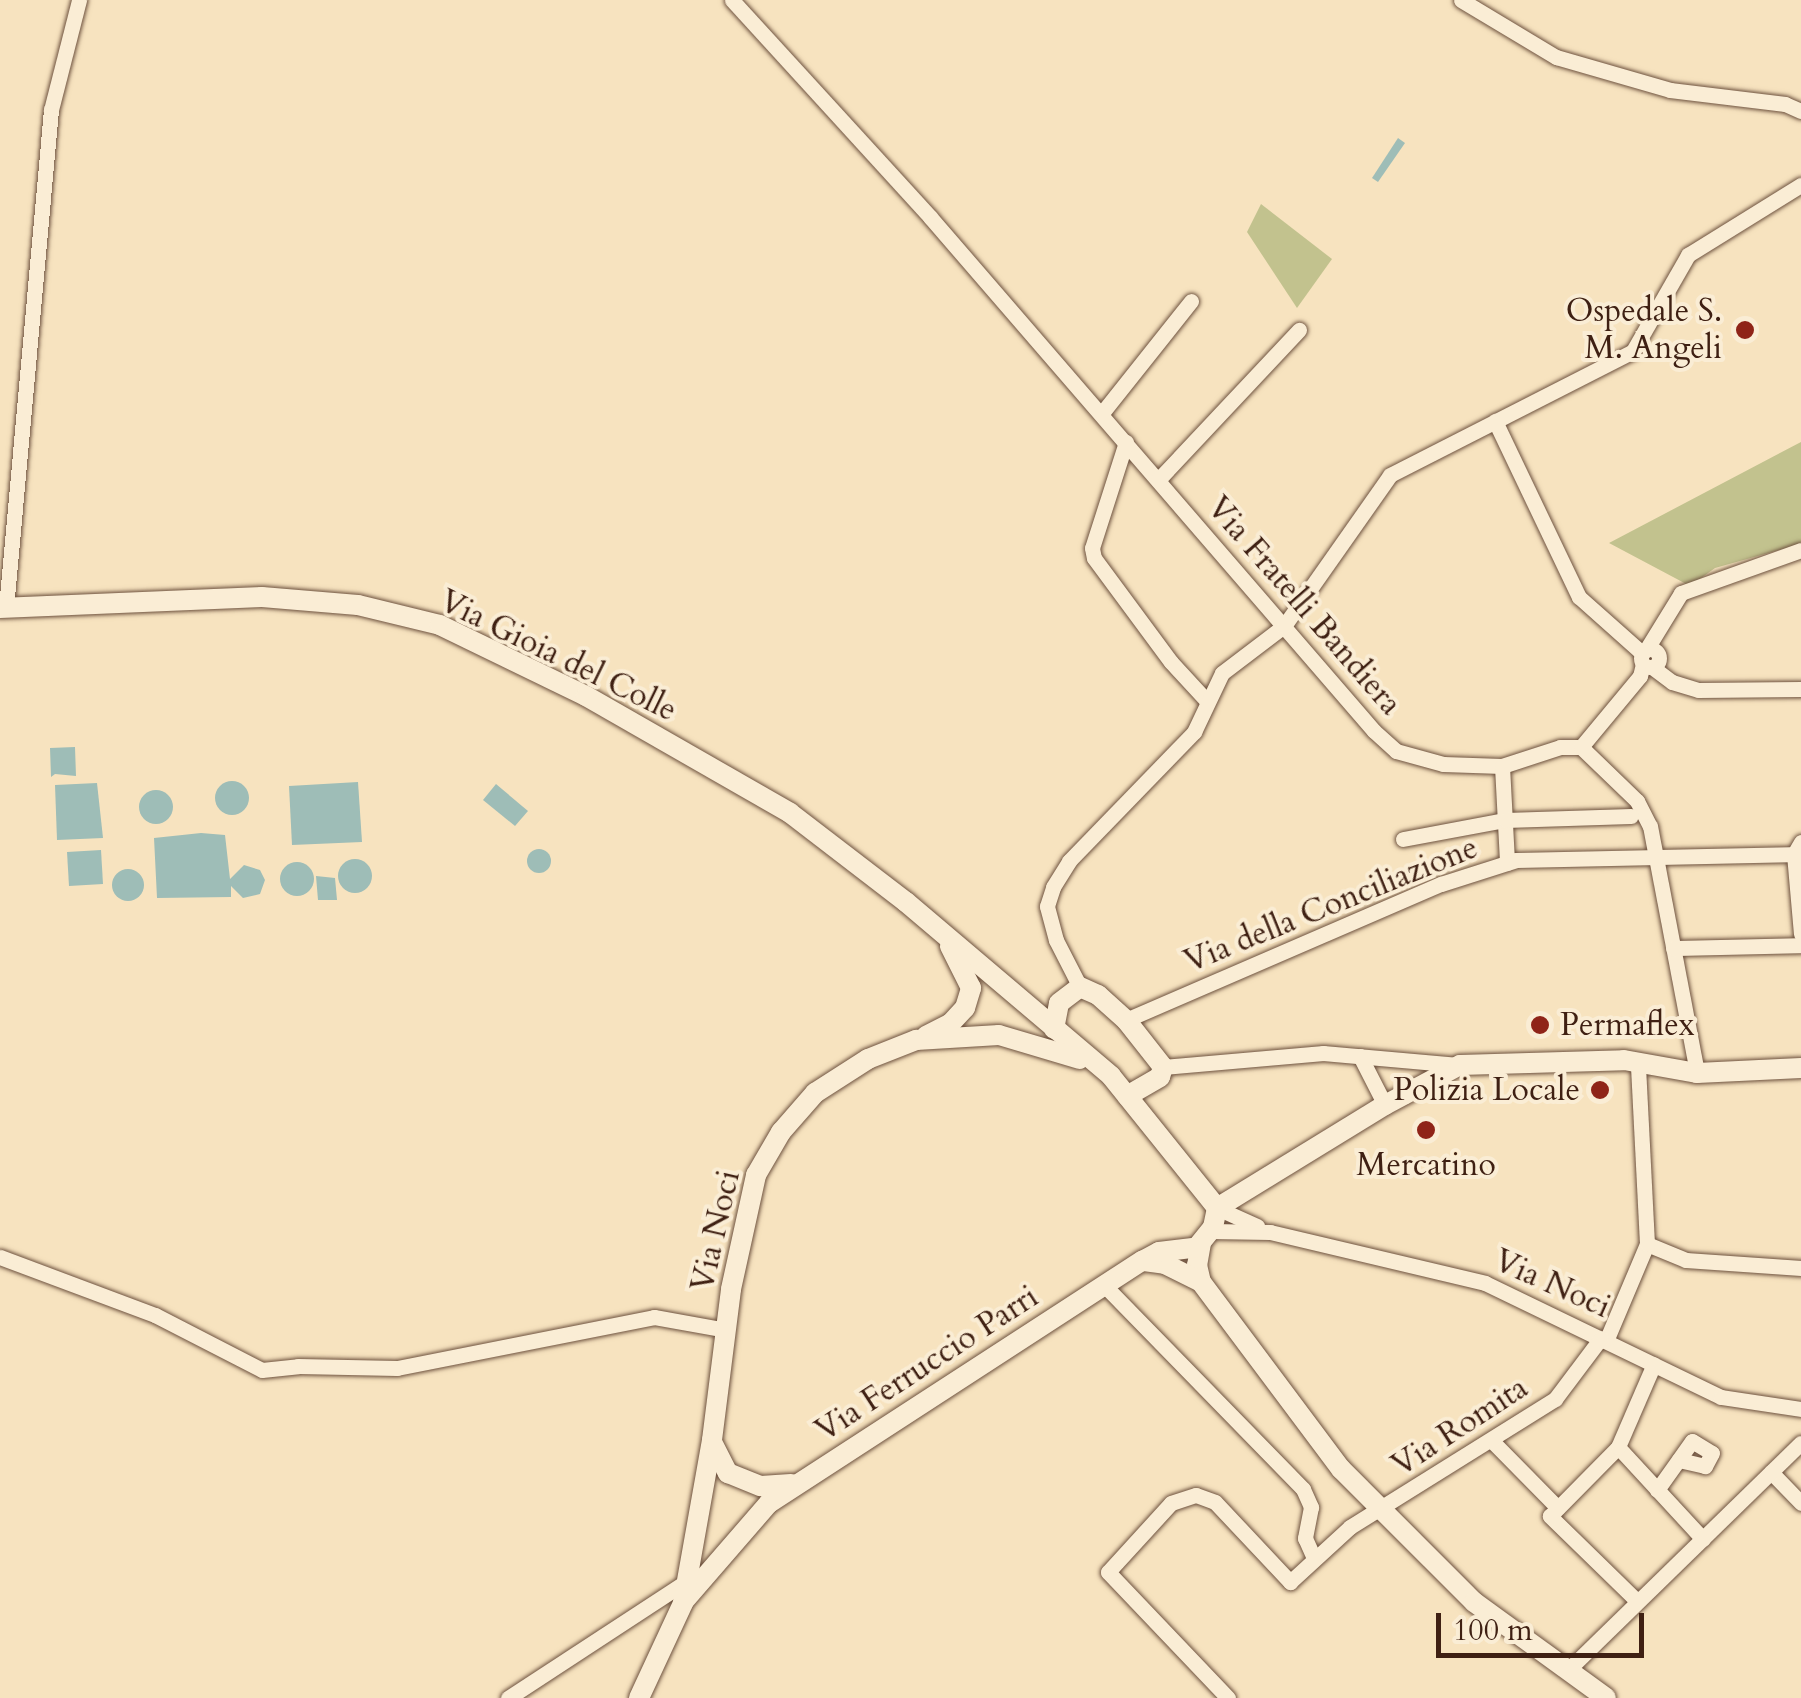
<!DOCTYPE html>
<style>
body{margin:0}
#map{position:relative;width:1801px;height:1698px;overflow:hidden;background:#f7e3bf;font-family:Cardo,serif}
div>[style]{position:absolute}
.green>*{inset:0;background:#c2c28e}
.water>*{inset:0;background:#9ebdb7}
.round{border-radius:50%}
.roads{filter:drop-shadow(0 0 2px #6d513e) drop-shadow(0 0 2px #6d513e)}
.street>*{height:15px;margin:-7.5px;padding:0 7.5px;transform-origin:7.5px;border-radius:7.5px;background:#faedd5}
.street>.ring{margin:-7.5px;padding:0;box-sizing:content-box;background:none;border:15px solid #faedd5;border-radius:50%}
.secondary>*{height:20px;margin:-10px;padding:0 10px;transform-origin:10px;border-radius:10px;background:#faedd5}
.dots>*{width:28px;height:28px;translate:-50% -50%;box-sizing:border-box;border:5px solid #faedd5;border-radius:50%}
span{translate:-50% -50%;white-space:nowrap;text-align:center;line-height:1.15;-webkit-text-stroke:8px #faedd5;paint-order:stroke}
.poi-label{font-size:32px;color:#3f2013}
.right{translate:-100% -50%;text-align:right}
.left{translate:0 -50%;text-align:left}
.street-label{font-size:32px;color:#3f2013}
.scale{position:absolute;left:1436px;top:1613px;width:208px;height:45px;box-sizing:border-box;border:5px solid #3f2013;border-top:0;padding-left:12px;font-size:30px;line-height:35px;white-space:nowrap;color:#3f2013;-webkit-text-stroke:8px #faedd5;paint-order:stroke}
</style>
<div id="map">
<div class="green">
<i style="clip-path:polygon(1261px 204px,1332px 259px,1297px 308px,1247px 232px)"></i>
<i style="clip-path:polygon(1801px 442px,1801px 544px,1715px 568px,1690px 586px,1609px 543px)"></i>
</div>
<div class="water">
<i style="clip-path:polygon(1398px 138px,1405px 143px,1378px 182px,1372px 178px)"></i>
<i style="clip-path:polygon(75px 747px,76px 776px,55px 774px,51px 777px,50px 748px)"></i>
<i class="round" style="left:215px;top:781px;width:34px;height:34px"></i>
<i style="clip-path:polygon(358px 782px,362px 842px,292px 845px,289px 786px)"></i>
<i style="clip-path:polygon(97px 783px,103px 838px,57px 840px,55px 785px)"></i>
<i style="clip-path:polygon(496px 784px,528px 811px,515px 826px,483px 800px)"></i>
<i class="round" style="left:139px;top:790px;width:34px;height:34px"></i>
<i style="clip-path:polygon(201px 833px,225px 835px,230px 879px,244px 865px,260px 870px,265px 880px,260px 894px,243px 898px,231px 886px,231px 897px,157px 898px,154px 838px)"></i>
<i class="round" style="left:527px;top:849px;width:24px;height:24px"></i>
<i style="clip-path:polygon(101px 850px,103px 884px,69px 886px,67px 852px)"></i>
<i class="round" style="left:338px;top:859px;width:34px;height:34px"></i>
<i class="round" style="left:280px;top:862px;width:34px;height:34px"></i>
<i class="round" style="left:112px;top:869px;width:32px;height:32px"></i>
<i style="clip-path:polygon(316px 876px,335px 878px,337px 900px,318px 900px)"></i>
</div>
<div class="roads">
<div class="street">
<i style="left:732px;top:0;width:294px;rotate:47.6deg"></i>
<i style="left:930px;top:217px;width:679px;rotate:49.18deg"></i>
<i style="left:1374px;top:731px;width:30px;rotate:42deg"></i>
<i style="left:1396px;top:751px;width:49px;rotate:15.5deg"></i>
<i style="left:1443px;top:764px;width:59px;rotate:1.9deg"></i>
<i style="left:1502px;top:766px;width:61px;rotate:-18.1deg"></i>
<i style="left:1560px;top:747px;width:21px"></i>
<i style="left:1581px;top:747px;width:92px;rotate:-50.3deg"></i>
<i style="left:1640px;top:676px;width:12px;rotate:-76deg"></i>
<i style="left:1461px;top:0;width:111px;rotate:31deg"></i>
<i style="left:1556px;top:57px;width:119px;rotate:16.1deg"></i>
<i style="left:1670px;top:90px;width:116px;rotate:6.9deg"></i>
<i style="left:1785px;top:104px;width:17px;rotate:24deg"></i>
<i style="left:1102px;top:413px;width:143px;rotate:-51.5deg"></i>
<i style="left:1495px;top:421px;width:195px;rotate:64.5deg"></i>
<i style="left:1579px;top:597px;width:84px;rotate:41.6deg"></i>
<i style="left:1126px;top:442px;width:111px;rotate:107.8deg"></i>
<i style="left:1092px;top:548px;width:10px;rotate:79deg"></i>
<i style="left:1094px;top:558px;width:129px;rotate:53.5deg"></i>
<i style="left:1171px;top:662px;width:52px;rotate:47.4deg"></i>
<i style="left:1158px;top:480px;width:206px;rotate:-46.8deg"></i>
<i style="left:6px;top:608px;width:500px;rotate:-84.84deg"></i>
<i style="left:51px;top:110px;width:114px;rotate:-75.7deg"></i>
<i class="ring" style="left:1641px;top:649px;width:3px;height:3px"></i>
<i style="left:1646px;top:650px;width:67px;rotate:-58.4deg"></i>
<i style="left:1681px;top:593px;width:127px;rotate:-19.7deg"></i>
<i style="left:1652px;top:667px;width:25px;rotate:37deg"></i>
<i style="left:1672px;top:682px;width:27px;rotate:17deg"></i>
<i style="left:1698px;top:690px;width:103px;rotate:-0.6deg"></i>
<i style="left:1581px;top:747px;width:78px;rotate:44deg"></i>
<i style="left:1637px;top:801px;width:28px;rotate:63deg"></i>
<i style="left:1650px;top:826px;width:251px;rotate:79.2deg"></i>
<i style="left:1502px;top:766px;width:97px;rotate:87deg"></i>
<i style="left:1403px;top:839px;width:104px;rotate:-10.6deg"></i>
<i style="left:1505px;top:820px;width:126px;rotate:-1.8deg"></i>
<i style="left:1801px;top:842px;width:14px;rotate:120deg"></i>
<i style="left:1794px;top:854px;width:80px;rotate:85deg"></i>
<i style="left:1673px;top:948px;width:128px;rotate:-1.3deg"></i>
<i style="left:1080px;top:987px;width:53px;rotate:-117.1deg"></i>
<i style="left:1056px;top:940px;width:35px;rotate:-105deg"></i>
<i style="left:1047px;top:906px;width:20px;rotate:-72deg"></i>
<i style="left:1053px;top:887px;width:31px;rotate:-58deg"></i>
<i style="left:1069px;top:861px;width:180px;rotate:-45.9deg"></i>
<i style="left:1194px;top:732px;width:65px;rotate:-64.6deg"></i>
<i style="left:1222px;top:673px;width:78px;rotate:-37.2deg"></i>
<i style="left:1284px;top:626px;width:184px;rotate:-54.9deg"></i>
<i style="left:1390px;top:475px;width:273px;rotate:-27deg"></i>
<i style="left:1633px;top:351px;width:111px;rotate:-60.2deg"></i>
<i style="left:1688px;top:255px;width:133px;rotate:-31.8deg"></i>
<i style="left:1126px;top:1020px;width:343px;rotate:-23.4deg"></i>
<i style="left:1441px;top:884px;width:79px;rotate:-17.7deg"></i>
<i style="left:1516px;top:860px;width:285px;rotate:-1.2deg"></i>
<i style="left:1360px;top:1056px;width:55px;rotate:63deg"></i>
<i style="left:1163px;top:1067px;width:161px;rotate:-5deg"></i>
<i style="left:1323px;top:1053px;width:136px;rotate:5.1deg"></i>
<i style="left:1217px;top:1208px;width:44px;rotate:24.2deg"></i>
<i style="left:1210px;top:1231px;width:60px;rotate:1deg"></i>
<i style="left:1270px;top:1232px;width:221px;rotate:13.3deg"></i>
<i style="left:1485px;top:1283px;width:262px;rotate:25.8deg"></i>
<i style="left:1721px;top:1397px;width:81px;rotate:8.5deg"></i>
<i style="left:1647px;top:1244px;width:42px;rotate:22.3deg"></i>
<i style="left:1686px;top:1260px;width:115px;rotate:4deg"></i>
<i style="left:0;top:1257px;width:165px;rotate:20.5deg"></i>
<i style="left:155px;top:1315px;width:120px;rotate:27.2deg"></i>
<i style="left:262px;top:1370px;width:36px;rotate:-6deg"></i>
<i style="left:298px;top:1366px;width:99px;rotate:1.2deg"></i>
<i style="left:397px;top:1368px;width:262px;rotate:-11.2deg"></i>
<i style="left:654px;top:1317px;width:73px;rotate:10.2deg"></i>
<i style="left:1104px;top:1285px;width:285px;rotate:45.7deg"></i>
<i style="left:1303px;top:1489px;width:20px;rotate:66deg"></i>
<i style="left:1311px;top:1507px;width:32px;rotate:101deg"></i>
<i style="left:1305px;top:1538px;width:20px;rotate:66deg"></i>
<i style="left:1606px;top:1341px;width:105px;rotate:-67.1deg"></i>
<i style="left:1647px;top:1244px;width:180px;rotate:-92.9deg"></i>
<i style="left:1491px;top:1440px;width:95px;rotate:45.4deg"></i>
<i style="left:1618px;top:1447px;width:125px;rotate:47.3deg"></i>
<i style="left:1771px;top:1472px;width:43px;rotate:45.9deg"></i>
<i style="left:1657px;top:1490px;width:60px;rotate:-54.5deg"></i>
<i style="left:1692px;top:1441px;width:23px;rotate:31deg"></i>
<i style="left:1712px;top:1453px;width:15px;rotate:118deg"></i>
<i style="left:1705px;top:1466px;width:27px;rotate:-167deg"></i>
<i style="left:1637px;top:1601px;width:122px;rotate:-135.7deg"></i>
<i style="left:1550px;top:1516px;width:97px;rotate:-45.4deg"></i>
<i style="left:1618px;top:1447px;width:90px;rotate:-66.6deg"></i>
<i style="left:1568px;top:1670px;width:325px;rotate:-44.3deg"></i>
<i style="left:508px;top:1698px;width:214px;rotate:-33.2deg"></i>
<i style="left:1228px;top:1698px;width:174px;rotate:-133.6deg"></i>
<i style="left:1108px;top:1572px;width:93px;rotate:-47.6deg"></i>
<i style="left:1171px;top:1503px;width:26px;rotate:-18deg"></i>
<i style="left:1196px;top:1495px;width:20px;rotate:20deg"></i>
<i style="left:1215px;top:1502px;width:110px;rotate:46.8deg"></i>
<i style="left:1290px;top:1582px;width:81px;rotate:-42.5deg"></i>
<i style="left:1350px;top:1527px;width:242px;rotate:-32deg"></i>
<i style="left:1555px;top:1399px;width:76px;rotate:-53deg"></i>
</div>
<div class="secondary">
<i style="left:0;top:608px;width:262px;rotate:-2.4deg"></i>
<i style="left:262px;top:597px;width:96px;rotate:4.8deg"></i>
<i style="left:358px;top:605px;width:84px;rotate:13.7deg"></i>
<i style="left:440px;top:625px;width:162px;rotate:25.9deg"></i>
<i style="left:586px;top:696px;width:235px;rotate:29.8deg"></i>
<i style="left:790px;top:813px;width:146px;rotate:37.5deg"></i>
<i style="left:906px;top:902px;width:269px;rotate:40.3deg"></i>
<i style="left:1111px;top:1076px;width:169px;rotate:51.2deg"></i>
<i style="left:1054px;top:1029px;width:26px;rotate:-79deg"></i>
<i style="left:1059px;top:1003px;width:26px;rotate:-37deg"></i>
<i style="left:1080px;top:987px;width:20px;rotate:24deg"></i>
<i style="left:1098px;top:995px;width:38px;rotate:42deg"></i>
<i style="left:1126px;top:1020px;width:60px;rotate:51.8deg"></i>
<i style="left:1163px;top:1067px;width:10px;rotate:107deg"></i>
<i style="left:1160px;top:1077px;width:38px;rotate:150deg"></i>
<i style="left:926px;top:1036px;width:27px;rotate:-27deg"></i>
<i style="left:950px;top:1024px;width:22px;rotate:-47deg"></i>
<i style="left:965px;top:1008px;width:21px;rotate:-73deg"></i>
<i style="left:971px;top:988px;width:47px;rotate:-116.6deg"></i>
<i style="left:1217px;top:1208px;width:197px;rotate:-31.5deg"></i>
<i style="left:1385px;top:1105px;width:85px;rotate:-28.1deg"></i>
<i style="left:1460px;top:1065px;width:164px;rotate:-1.7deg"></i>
<i style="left:1624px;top:1060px;width:74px;rotate:10.1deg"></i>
<i style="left:1697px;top:1073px;width:104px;rotate:-2.8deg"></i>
<i style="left:1201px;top:1243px;width:22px;rotate:100deg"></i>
<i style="left:1197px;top:1265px;width:17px;rotate:77deg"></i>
<i style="left:1201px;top:1282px;width:234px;rotate:53.2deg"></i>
<i style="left:1341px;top:1469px;width:188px;rotate:45deg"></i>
<i style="left:1474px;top:1602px;width:163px;rotate:36deg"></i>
<i style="left:1144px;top:1261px;width:21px;rotate:8deg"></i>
<i style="left:1165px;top:1264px;width:40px;rotate:26.6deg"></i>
<i style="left:712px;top:1442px;width:35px;rotate:63deg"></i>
<i style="left:728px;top:1473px;width:35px;rotate:22deg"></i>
<i style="left:761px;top:1486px;width:30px;rotate:-4deg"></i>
<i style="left:684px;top:1601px;width:130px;rotate:-49.1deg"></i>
<i style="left:769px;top:1503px;width:445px;rotate:-33deg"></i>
<i style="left:1142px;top:1261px;width:19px;rotate:-28deg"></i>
<i style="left:1159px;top:1252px;width:38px;rotate:-7deg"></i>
<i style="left:1197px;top:1247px;width:26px;rotate:-51deg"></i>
<i style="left:1213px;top:1227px;width:19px;rotate:-78deg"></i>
<i style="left:639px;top:1698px;width:105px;rotate:-65.1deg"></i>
<i style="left:683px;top:1603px;width:166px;rotate:-79.9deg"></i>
<i style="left:712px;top:1440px;width:152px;rotate:-82.8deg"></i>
<i style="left:731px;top:1289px;width:117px;rotate:-77.6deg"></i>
<i style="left:756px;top:1175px;width:50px;rotate:-59.8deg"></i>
<i style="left:781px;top:1132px;width:52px;rotate:-48.9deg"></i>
<i style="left:815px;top:1093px;width:63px;rotate:-32.7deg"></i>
<i style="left:868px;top:1059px;width:52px;rotate:-21.6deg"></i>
<i style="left:916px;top:1040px;width:83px;rotate:-3.4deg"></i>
<i style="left:999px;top:1035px;width:84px;rotate:16.5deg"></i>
</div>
</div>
<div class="dots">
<i style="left:1745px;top:330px;background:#8f2418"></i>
<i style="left:1540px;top:1025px;background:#8f2418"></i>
<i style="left:1600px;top:1090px;background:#8f2418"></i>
<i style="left:1426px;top:1130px;background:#8f2418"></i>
</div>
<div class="poi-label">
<span class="right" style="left:1722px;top:330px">Ospedale S.<br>M. Angeli</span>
<span class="left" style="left:1560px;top:1025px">Permaflex</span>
<span class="right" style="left:1580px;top:1090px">Polizia Locale</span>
<span style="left:1426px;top:1165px">Mercatino</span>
</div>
<div class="street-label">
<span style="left:1304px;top:606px;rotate:49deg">Via Fratelli Bandiera</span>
<span style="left:558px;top:656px;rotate:26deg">Via Gioia del Colle</span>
<span style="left:1331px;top:905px;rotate:-22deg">Via della Conciliazione</span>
<span style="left:716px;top:1231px;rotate:-77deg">Via Noci</span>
<span style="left:1552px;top:1284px;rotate:24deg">Via Noci</span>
<span style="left:927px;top:1364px;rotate:-33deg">Via Ferruccio Parri</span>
<span style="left:1460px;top:1427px;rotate:-33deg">Via Romita</span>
</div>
<div class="scale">100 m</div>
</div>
